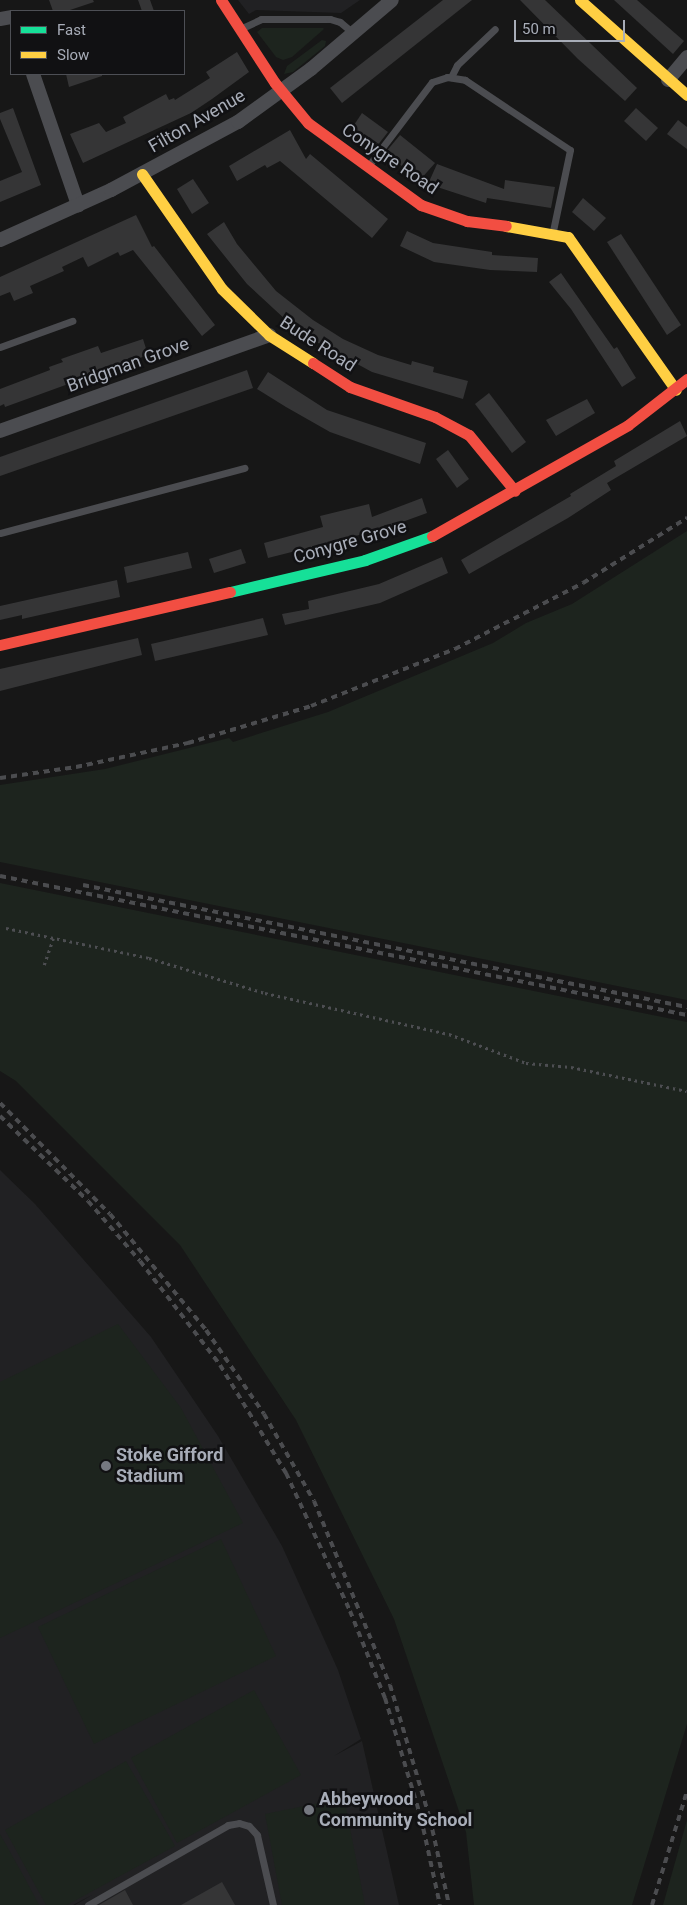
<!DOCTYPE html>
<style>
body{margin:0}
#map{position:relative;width:687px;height:1905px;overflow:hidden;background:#171717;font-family:Roboto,sans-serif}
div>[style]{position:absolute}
.built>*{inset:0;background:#212123}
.green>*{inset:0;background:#1d241e}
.building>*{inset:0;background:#353536}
.path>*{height:2.5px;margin-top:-1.25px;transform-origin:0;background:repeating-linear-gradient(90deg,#4d4e52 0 2.5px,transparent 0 6.5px)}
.lane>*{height:7px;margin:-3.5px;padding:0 3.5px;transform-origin:3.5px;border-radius:3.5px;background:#4b4c50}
.street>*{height:14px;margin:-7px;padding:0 7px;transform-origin:7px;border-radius:7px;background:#4b4c50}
.fast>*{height:11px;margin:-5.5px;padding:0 5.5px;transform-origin:5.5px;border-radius:5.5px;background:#16e098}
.slow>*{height:11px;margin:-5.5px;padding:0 5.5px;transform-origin:5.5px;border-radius:5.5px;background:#ffcf43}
.jam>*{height:11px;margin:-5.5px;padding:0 5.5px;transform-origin:5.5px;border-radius:5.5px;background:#f24e42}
.rail>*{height:4px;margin-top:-2px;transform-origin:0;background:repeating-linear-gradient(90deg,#4b4c4f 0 6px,transparent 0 11px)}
.dots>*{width:14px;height:14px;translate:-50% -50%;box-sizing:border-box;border:2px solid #111113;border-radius:50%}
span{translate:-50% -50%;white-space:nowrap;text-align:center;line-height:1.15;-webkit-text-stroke:5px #111113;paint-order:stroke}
.street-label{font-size:18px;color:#a8adb8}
.poi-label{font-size:18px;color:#a8adb8;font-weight:700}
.left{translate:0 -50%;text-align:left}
.legend{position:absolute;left:10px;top:10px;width:175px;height:65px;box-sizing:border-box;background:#111113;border:1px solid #4d4f55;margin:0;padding:6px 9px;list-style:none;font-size:15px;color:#a8adb8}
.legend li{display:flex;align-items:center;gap:10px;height:25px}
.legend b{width:25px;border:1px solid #4d4f55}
.scale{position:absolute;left:514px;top:20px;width:111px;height:22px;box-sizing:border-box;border:2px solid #a8adb8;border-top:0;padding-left:6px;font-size:15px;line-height:18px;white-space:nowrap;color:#a8adb8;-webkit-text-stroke:4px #111113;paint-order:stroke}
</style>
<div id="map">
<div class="built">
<i style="clip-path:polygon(238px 0,360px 0,341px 13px,256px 10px,249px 14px)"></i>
<i style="clip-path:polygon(0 1170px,35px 1204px,151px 1337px,218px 1436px,282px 1546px,338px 1670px,361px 1739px,334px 1756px,362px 1741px,399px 1905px,75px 1905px,92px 1895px,73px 1905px,0 1905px)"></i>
</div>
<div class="green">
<i style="clip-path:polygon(262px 28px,323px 28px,324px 29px,292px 57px,283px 60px,276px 57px,257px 32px)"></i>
<i style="clip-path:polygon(322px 40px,326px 41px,325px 46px,293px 72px,284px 74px,287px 66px)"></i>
<i style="clip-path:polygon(687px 531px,687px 1000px,0 862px,0 785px,105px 769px,229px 738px,233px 742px,328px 712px,493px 643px,526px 623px,572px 604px)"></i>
<i style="clip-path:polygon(0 883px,687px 1022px,687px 1724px,632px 1905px,474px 1905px,466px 1832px,394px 1619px,296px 1420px,180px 1245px,16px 1081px,0 1071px)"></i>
<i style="clip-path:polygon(118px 1324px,181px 1408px,243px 1523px,0 1638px,0 1382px)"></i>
<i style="clip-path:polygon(221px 1539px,276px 1656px,94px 1744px,38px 1627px)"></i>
<i style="clip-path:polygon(254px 1690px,301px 1775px,177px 1843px,131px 1758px)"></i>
<i style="clip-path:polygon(126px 1761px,175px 1846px,67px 1905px,46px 1905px,5px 1830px)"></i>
<i style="clip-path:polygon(344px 1798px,365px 1905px,282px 1905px,265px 1814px)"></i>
<i style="clip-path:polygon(687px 1820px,687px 1905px,663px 1905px)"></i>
<i style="clip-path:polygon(0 1834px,23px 1875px,39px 1905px,0 1905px)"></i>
</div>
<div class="building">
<i style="clip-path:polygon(49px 0,93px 0,94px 2px,67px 11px,53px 11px)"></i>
<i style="clip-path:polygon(138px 0,150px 0,154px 11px,142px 11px)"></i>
<i style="clip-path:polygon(443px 0,472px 0,342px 103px,330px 88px)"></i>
<i style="clip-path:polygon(520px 0,545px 0,637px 88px,625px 101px,578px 59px)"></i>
<i style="clip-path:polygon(614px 0,637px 0,684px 41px,673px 54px)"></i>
<i style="clip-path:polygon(237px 52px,249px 72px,212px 99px,191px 113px,83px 163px,70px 134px,99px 123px,106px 132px,126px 123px,123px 117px,166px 94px,169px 100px,174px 98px,175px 100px,210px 78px,206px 72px)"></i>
<i style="clip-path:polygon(66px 74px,102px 74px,102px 76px,69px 87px)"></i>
<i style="clip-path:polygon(13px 108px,41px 185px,0 202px,0 181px,22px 172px,0 119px,0 113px)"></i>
<i style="clip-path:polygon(636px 108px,658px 128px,646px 141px,624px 121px)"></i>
<i style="clip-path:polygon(362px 113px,388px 132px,377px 146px,352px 128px)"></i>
<i style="clip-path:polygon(678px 120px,687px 127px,687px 149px,667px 134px)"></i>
<i style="clip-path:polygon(290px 130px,306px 159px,310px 154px,388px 219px,372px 238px,280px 161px,267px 168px,265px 165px,237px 181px,229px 166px)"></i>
<i style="clip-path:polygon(400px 135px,435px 163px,420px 180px,385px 153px)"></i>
<i style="clip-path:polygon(437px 164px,504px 189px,505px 180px,555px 187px,551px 208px,487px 198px,486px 203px,428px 184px)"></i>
<i style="clip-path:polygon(193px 179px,209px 203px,192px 214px,177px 189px)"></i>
<i style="clip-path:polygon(583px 198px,606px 218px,594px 231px,572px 212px)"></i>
<i style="clip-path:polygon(136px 215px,152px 247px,154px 246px,215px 325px,202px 336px,133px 250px,120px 256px,118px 252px,88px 267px,83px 257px,62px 267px,64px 271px,30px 286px,33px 293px,14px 301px,10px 292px,0 296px,0 277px)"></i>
<i style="clip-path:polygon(224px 222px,237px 244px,276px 291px,313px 320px,343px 339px,378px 355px,411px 365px,412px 361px,434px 367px,433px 372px,468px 381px,463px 399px,372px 372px,300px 333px,247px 284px,207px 234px)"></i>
<i style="clip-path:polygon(407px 231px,433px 243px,492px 252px,492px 255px,538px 258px,537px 272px,490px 270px,434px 262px,400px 246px)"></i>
<i style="clip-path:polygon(621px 234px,681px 325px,667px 335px,607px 242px)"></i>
<i style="clip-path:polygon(561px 273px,614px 349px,617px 347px,636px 378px,622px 387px,571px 309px,549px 282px)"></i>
<i style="clip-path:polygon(143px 339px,148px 355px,5px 407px,4px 404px,0 406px,0 389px,50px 370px,49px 367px,63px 362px,61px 359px,98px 346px,101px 353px)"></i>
<i style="clip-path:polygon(247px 370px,253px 388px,0 476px,0 457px)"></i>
<i style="clip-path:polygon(268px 372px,327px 410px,426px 443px,420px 464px,330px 432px,286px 407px,257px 389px)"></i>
<i style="clip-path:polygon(489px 393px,526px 442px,512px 453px,475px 404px)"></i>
<i style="clip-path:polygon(587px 399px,595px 413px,556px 436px,546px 420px)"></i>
<i style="clip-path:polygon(680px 421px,687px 436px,607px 483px,611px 490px,568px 518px,469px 574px,461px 560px,571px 496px,570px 494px,616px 466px,614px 461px)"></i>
<i style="clip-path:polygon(448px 450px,469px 479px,457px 488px,436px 459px)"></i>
<i style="clip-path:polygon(422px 498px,427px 513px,383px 529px,268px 558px,264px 543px,323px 527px,320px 516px,369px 504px,372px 517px)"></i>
<i style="clip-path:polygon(241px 549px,246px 563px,214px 573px,209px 559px)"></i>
<i style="clip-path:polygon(188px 552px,192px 568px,127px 583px,124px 567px)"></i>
<i style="clip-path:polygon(442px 557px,448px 573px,380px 603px,285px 625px,282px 614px,309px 609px,308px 601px,379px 584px)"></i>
<i style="clip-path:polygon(117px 580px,120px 597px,22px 619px,22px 615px,0 620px,0 606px)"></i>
<i style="clip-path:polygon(263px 618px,268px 635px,155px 661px,151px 644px)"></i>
<i style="clip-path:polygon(138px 638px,142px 655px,0 691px,0 669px)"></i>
<i style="clip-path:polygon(222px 1882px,235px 1905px,181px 1905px)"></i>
<i style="clip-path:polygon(125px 1890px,133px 1905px,99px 1905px)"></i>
</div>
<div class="path">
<i style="left:6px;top:928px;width:146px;rotate:11.8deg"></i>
<i style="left:149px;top:958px;width:121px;rotate:16.8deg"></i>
<i style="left:265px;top:993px;width:189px;rotate:12.6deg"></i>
<i style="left:449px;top:1034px;width:82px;rotate:20.6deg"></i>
<i style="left:526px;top:1063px;width:45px;rotate:5.1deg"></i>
<i style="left:571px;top:1067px;width:118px;rotate:11.7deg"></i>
<i style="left:44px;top:965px;width:28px;rotate:-71deg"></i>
</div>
<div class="lane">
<i style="left:240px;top:29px;width:23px;rotate:-25deg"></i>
<i style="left:261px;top:19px;width:69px"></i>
<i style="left:330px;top:19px;width:10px;rotate:17deg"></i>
<i style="left:340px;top:22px;width:17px;rotate:40deg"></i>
<i style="left:451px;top:77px;width:13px;rotate:-63deg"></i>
<i style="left:457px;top:65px;width:52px;rotate:-43.5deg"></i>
<i style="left:369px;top:165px;width:104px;rotate:-52.8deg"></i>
<i style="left:432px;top:82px;width:16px;rotate:-18deg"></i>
<i style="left:447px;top:77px;width:18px;rotate:9deg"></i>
<i style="left:465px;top:80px;width:126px;rotate:33.7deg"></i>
<i style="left:570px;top:150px;width:83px;rotate:101.9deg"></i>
<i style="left:0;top:347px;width:77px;rotate:-19.9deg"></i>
<i style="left:0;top:533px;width:253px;rotate:-14.9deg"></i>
<i style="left:88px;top:1905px;width:161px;rotate:-29.7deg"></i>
<i style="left:228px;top:1825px;width:11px;rotate:-10deg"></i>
<i style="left:239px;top:1823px;width:10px;rotate:17deg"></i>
<i style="left:249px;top:1826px;width:12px;rotate:48deg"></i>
<i style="left:257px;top:1835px;width:72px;rotate:77.1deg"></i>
</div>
<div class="street">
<i style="left:0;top:19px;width:11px;rotate:-10deg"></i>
<i style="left:33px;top:74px;width:139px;rotate:71deg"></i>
<i style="left:668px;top:80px;width:30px;rotate:-50deg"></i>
<i style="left:0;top:240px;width:122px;rotate:-24.2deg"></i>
<i style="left:111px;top:190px;width:144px;rotate:-28.2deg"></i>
<i style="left:238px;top:122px;width:90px;rotate:-36deg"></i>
<i style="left:311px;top:69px;width:106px;rotate:-40.4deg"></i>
<i style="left:0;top:431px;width:286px;rotate:-19.6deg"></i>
</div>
<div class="fast">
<i style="left:230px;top:592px;width:139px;rotate:-13.3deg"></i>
<i style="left:365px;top:560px;width:71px;rotate:-19.7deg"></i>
</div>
<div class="slow">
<i style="left:580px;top:0;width:143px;rotate:41.6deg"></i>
<i style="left:142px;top:174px;width:140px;rotate:55.2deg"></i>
<i style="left:222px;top:289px;width:66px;rotate:44.4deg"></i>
<i style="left:269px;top:335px;width:52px;rotate:32.5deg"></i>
<i style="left:506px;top:226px;width:63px;rotate:10.1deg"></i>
<i style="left:568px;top:237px;width:187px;rotate:54.8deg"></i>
</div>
<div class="jam">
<i style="left:221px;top:0;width:99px;rotate:57deg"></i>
<i style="left:275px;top:83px;width:52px;rotate:50.5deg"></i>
<i style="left:308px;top:123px;width:140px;rotate:36deg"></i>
<i style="left:421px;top:205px;width:49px;rotate:19.2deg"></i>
<i style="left:467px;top:221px;width:39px;rotate:7deg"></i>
<i style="left:313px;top:363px;width:44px;rotate:33deg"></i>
<i style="left:350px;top:387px;width:90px;rotate:19.4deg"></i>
<i style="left:435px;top:417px;width:38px;rotate:28deg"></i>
<i style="left:469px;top:435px;width:72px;rotate:50.6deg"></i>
<i style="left:432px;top:536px;width:225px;rotate:-29.5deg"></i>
<i style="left:628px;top:425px;width:75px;rotate:-37.9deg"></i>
<i style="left:0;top:645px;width:236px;rotate:-13deg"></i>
</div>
<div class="rail">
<i style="left:0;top:778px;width:77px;rotate:-8.2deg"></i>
<i style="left:76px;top:767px;width:115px;rotate:-12.1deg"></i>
<i style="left:188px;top:743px;width:128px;rotate:-16.7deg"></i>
<i style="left:311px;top:706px;width:155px;rotate:-21.6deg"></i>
<i style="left:455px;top:649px;width:144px;rotate:-27.3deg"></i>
<i style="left:583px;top:583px;width:123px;rotate:-32deg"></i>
<i style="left:0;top:876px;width:701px;rotate:11.44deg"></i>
<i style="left:83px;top:885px;width:616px;rotate:11.42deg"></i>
<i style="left:0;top:1103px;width:156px;rotate:45.3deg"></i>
<i style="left:110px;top:1214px;width:151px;rotate:50.4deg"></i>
<i style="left:206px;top:1330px;width:102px;rotate:55.4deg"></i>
<i style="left:264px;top:1414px;width:100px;rotate:60.1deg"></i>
<i style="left:314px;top:1501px;width:199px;rotate:67.6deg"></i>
<i style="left:390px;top:1685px;width:140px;rotate:73.4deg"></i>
<i style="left:430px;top:1819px;width:88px;rotate:77.5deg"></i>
<i style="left:0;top:1116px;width:122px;rotate:44deg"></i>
<i style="left:88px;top:1201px;width:79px;rotate:49.1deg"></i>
<i style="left:140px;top:1261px;width:131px;rotate:52.4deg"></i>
<i style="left:220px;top:1365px;width:127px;rotate:58.6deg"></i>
<i style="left:286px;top:1473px;width:152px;rotate:65.1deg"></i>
<i style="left:350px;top:1611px;width:94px;rotate:68.1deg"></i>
<i style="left:385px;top:1698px;width:125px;rotate:73.3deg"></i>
<i style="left:421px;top:1818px;width:89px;rotate:77.7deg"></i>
<i style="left:652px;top:1905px;width:119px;rotate:-72.9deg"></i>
</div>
<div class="dots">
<i style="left:106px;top:1466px;background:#757880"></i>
<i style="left:309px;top:1810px;background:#757880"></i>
</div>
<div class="street-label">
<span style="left:197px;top:121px;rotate:-30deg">Filton Avenue</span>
<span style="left:390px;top:159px;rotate:34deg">Conygre Road</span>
<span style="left:318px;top:344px;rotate:33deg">Bude Road</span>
<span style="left:128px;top:365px;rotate:-20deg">Bridgman Grove</span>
<span style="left:350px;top:542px;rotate:-16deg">Conygre Grove</span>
</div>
<div class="poi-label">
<span class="left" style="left:116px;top:1466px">Stoke Gifford<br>Stadium</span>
<span class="left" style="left:319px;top:1810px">Abbeywood<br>Community School</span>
</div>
<ul class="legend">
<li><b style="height:6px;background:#16e098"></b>Fast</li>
<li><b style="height:6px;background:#ffcf43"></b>Slow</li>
</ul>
<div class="scale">50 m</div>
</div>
